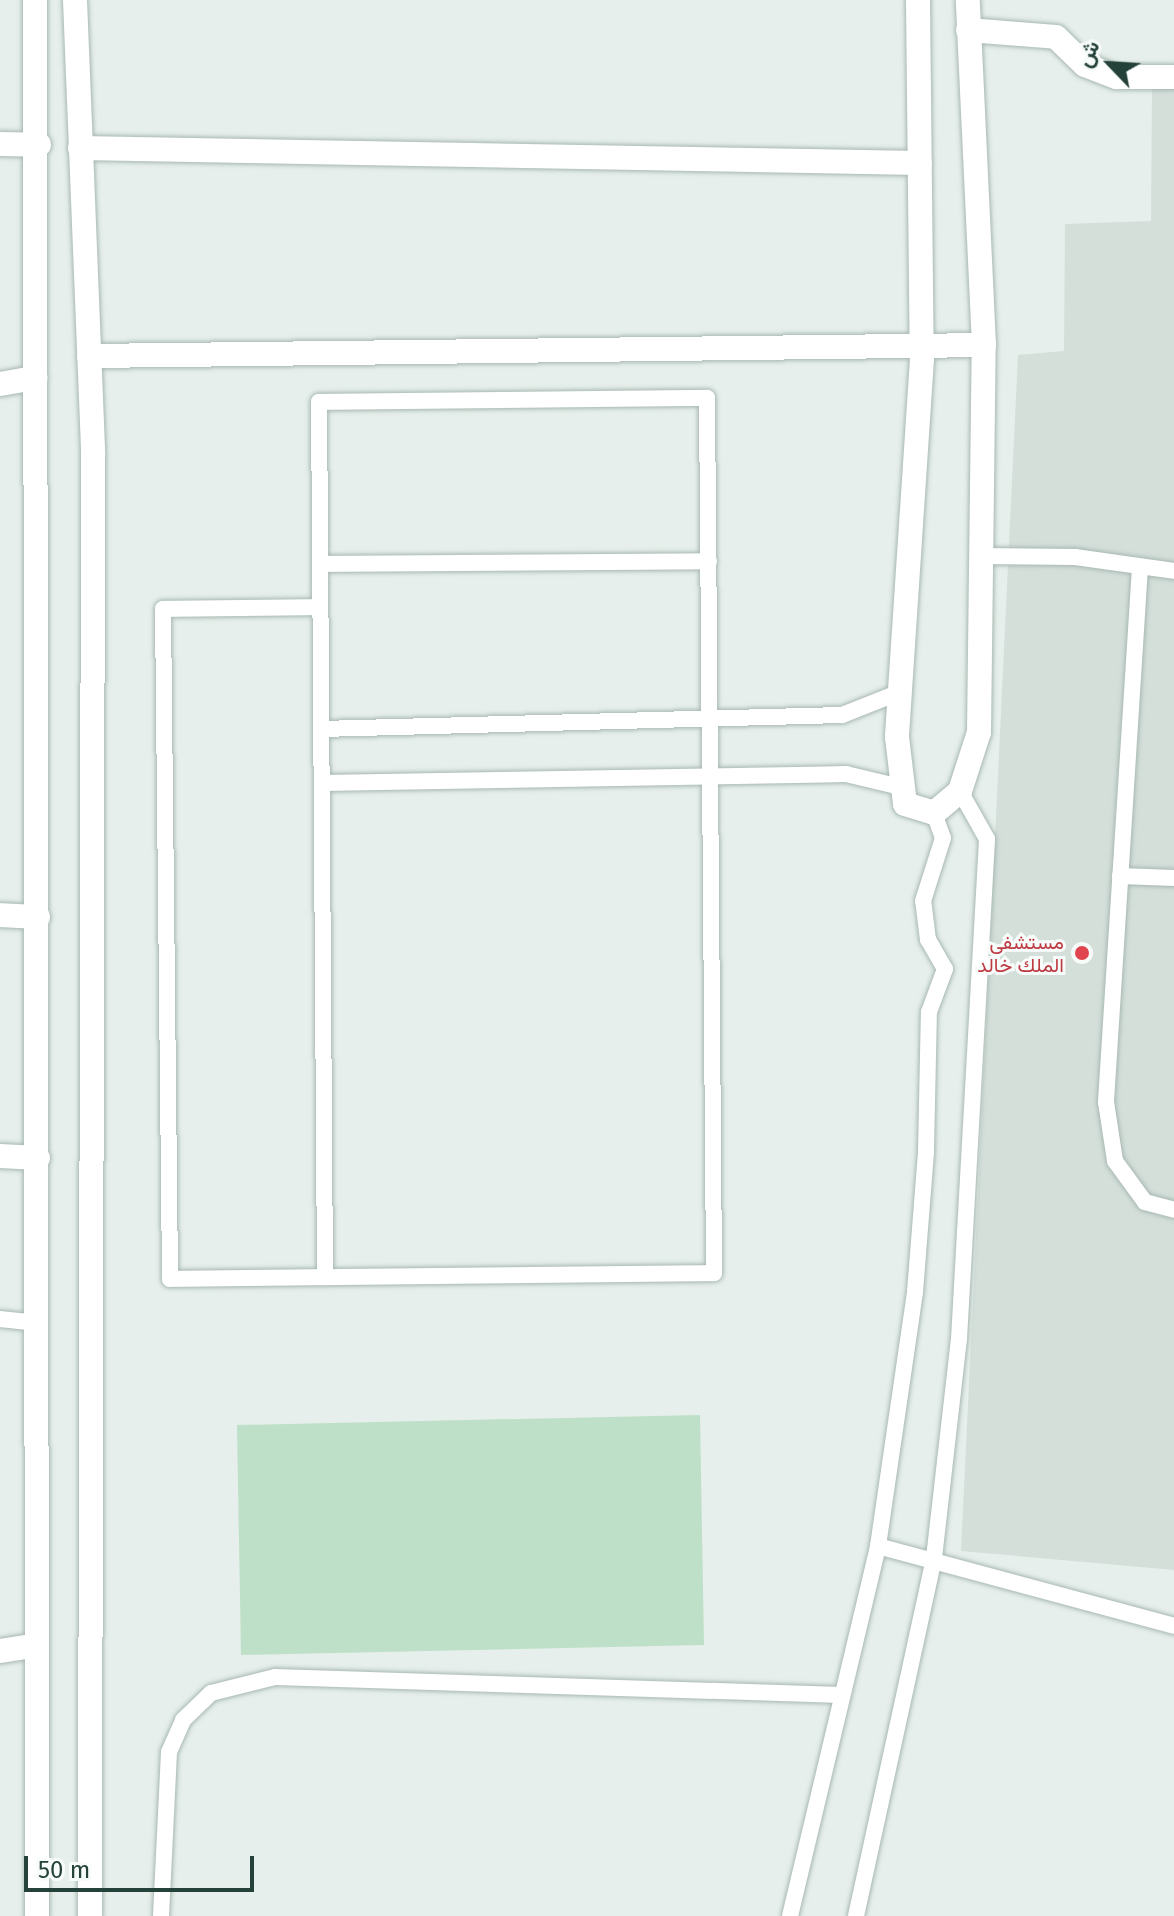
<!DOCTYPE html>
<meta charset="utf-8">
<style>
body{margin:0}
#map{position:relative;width:1174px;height:1916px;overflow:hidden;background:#e6efeb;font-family:"Fira Sans",Vazirmatn,sans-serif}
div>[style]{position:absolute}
.built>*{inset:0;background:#d4dfda}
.green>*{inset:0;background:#bfe0c8}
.roads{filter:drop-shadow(0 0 2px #a8b8b2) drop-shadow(0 0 2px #a8b8b2)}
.lane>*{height:16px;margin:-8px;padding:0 8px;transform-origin:8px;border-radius:8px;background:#fff}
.street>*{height:24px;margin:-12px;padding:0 12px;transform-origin:12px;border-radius:12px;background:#fff}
.secondary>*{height:24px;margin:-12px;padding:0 12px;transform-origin:12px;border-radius:12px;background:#fff}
.dots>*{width:22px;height:22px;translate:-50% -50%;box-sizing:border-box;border:4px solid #f7fbf9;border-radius:50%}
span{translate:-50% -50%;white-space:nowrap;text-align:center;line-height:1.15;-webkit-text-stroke:6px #f7fbf9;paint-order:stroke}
.health-label{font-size:20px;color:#be3a42}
.right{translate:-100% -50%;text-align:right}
.north{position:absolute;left:1070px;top:24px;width:80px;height:80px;-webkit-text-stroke:6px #f7fbf9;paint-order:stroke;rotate:295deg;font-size:22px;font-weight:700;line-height:32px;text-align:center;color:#24423a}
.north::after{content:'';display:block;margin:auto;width:28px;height:36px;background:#24423a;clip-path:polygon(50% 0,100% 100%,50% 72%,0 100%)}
.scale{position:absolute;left:24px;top:1856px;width:230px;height:36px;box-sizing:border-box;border:4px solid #24423a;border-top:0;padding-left:10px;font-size:24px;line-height:28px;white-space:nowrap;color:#24423a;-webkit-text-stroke:6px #f7fbf9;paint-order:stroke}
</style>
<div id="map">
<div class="built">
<i style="clip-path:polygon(1152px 88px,1174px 89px,1174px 1570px,961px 1551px,1018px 355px,1064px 351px,1065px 224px,1151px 221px)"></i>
</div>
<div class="green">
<i style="clip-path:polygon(700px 1415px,704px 1645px,241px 1655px,237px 1425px)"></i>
</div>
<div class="roads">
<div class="lane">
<i style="left:707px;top:398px;width:875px;rotate:89.54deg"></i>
<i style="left:714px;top:1273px;width:389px;rotate:179.4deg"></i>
<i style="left:325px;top:1277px;width:875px;rotate:-90.39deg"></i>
<i style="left:319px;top:402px;width:388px;rotate:-0.6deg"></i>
<i style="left:981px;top:556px;width:94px;rotate:0.6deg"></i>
<i style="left:1075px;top:557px;width:100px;rotate:8deg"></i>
<i style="left:320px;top:564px;width:389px;rotate:-0.4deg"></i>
<i style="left:1140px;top:567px;width:536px;rotate:93.64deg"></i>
<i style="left:1106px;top:1102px;width:60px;rotate:81.3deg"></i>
<i style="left:1115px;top:1161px;width:51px;rotate:53.8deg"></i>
<i style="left:1145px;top:1202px;width:30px;rotate:15deg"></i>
<i style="left:320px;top:607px;width:157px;rotate:179.3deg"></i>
<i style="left:163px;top:609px;width:670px;rotate:89.4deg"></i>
<i style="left:170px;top:1279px;width:155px;rotate:-0.7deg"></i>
<i style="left:321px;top:729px;width:521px;rotate:-1.54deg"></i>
<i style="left:842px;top:715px;width:62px;rotate:-21.6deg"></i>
<i style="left:322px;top:783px;width:524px;rotate:-0.98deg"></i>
<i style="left:846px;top:774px;width:56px;rotate:13.5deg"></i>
<i style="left:1120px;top:876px;width:54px;rotate:2.1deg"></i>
<i style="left:0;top:1319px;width:38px;rotate:6deg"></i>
<i style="left:878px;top:1546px;width:307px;rotate:15.1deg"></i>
<i style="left:161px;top:1916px;width:164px;rotate:-87.2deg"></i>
<i style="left:169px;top:1752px;width:35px;rotate:-66deg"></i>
<i style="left:183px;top:1720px;width:39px;rotate:-44deg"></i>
<i style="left:211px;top:1693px;width:66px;rotate:-14deg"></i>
<i style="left:275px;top:1677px;width:567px;rotate:1.82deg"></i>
<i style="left:790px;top:1916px;width:380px;rotate:-76.6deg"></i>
<i style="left:878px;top:1546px;width:257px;rotate:-81.7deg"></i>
<i style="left:915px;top:1292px;width:141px;rotate:-85.5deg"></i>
<i style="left:926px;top:1151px;width:139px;rotate:-88.8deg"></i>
<i style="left:929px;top:1012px;width:46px;rotate:-69.6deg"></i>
<i style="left:945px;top:969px;width:34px;rotate:-120deg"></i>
<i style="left:928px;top:940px;width:39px;rotate:-97deg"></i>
<i style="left:923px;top:901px;width:66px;rotate:-72.4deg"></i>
<i style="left:943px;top:838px;width:27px;rotate:-110deg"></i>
<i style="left:856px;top:1916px;width:366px;rotate:-77.7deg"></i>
<i style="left:934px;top:1558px;width:220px;rotate:-83.5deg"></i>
<i style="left:959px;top:1339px;width:501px;rotate:-86.79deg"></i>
<i style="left:987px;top:839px;width:55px;rotate:-119.4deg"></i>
</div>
<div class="street">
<i style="left:918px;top:0;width:359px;rotate:89.4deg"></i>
<i style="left:922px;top:359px;width:379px;rotate:93.8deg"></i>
<i style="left:897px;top:737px;width:67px;rotate:83.2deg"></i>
<i style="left:905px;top:804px;width:30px;rotate:17deg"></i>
<i style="left:934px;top:813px;width:34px;rotate:-40deg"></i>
<i style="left:960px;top:791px;width:62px;rotate:-72.1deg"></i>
<i style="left:979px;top:732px;width:387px;rotate:-89.3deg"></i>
<i style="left:984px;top:345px;width:345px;rotate:-92.7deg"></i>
<i style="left:968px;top:30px;width:88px;rotate:4.5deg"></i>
<i style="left:1056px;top:37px;width:40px;rotate:44deg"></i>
<i style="left:1085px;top:65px;width:34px;rotate:21deg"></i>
<i style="left:1117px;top:77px;width:57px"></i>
<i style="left:0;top:144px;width:39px;rotate:1deg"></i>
<i style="left:80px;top:148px;width:840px;rotate:1.02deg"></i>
<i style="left:89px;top:356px;width:895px;rotate:-0.7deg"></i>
<i style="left:0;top:384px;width:36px;rotate:-10deg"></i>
<i style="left:0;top:915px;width:38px;rotate:3deg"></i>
<i style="left:0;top:1156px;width:38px;rotate:3deg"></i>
<i style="left:0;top:1651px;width:37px;rotate:-9deg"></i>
</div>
<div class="secondary">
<i style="left:35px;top:0;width:1916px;rotate:89.94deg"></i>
<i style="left:75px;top:0;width:454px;rotate:87.7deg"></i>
<i style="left:93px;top:454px;width:1462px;rotate:90.12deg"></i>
</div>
</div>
<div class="dots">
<i style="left:1082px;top:953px;background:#e0444e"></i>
</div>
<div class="health-label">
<span class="right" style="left:1064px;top:954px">مستشفى<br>الملك خالد</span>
</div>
<div class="north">ش</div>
<div class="scale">50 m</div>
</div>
